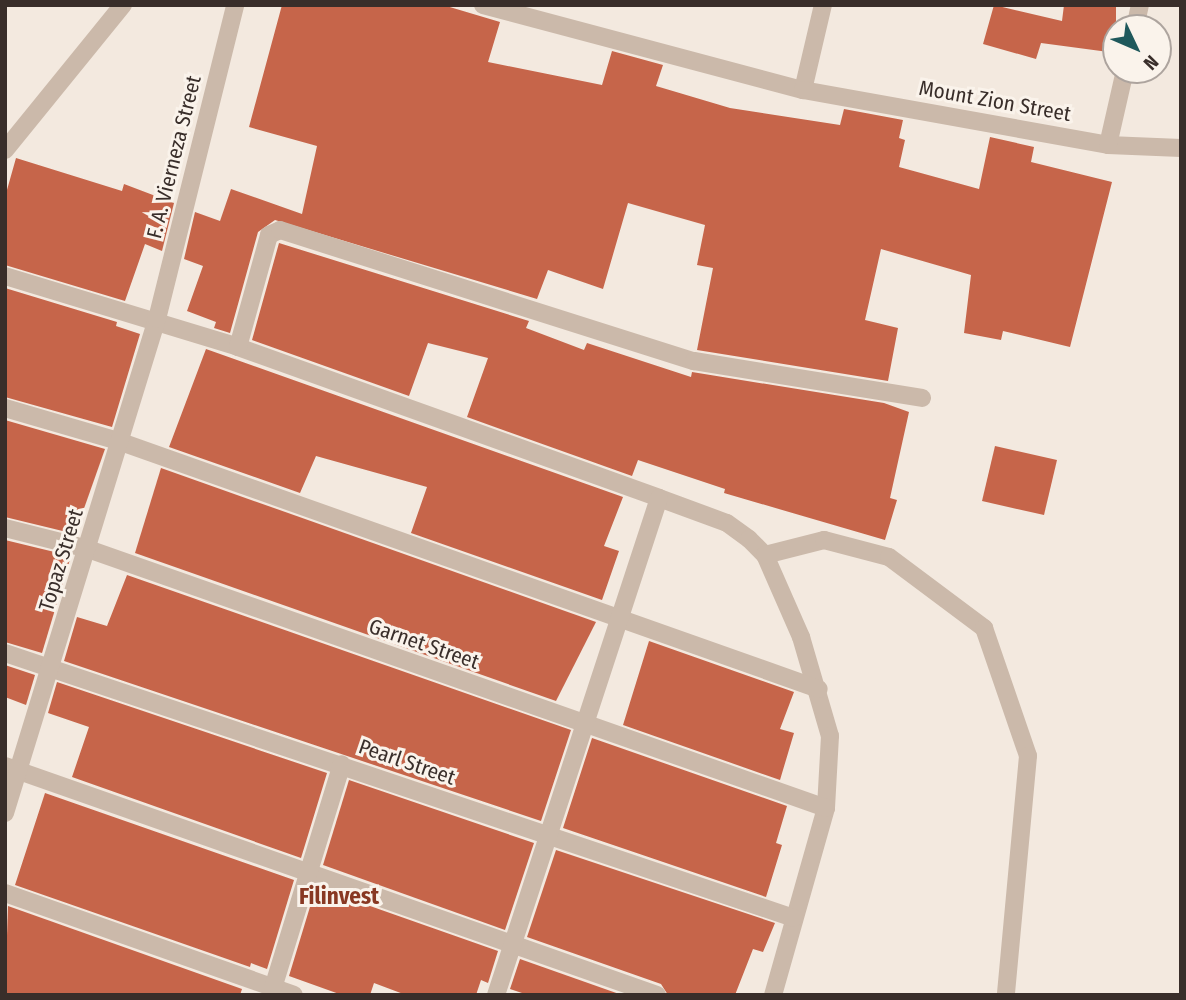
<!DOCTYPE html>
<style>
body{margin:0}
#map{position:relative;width:1186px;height:1000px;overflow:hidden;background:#f3e9df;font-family:"Fira Sans Condensed",sans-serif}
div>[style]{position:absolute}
.building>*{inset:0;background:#c6654a}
.minor>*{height:18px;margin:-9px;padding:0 9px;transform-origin:9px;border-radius:9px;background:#cbb9aa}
span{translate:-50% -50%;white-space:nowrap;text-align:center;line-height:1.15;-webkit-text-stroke:6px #faf3eb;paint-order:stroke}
.street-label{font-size:21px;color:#392e2a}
.neighbourhood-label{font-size:23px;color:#883822;font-weight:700}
.frame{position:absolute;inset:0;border:7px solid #392e2a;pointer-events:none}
.north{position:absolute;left:1102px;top:14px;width:70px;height:70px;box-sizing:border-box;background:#faf3eb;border:2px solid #ada49e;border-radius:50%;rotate:134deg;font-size:19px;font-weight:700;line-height:28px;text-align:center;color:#392e2a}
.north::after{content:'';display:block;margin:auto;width:24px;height:32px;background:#1f585b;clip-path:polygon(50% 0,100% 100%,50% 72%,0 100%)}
</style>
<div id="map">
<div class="building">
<i style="clip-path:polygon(282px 5px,443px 5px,500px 22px,488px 62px,602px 85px,612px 51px,663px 65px,656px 86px,730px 108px,840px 125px,844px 109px,903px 120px,899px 138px,905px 140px,899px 167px,979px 189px,990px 137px,1034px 147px,1031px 162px,1112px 182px,1070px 347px,1003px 331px,1001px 340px,964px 333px,971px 275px,881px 249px,865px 320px,898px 328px,888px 381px,697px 350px,713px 268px,697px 265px,705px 225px,628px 203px,603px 289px,548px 270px,537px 299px,275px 220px,258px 232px,230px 333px,214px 328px,216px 322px,187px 311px,203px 266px,184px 259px,195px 212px,220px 221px,231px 189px,302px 214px,317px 146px,249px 127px)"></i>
<i style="clip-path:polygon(994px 5px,1062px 21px,1064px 5px,1116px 5px,1116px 53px,1041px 43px,1036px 59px,983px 44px)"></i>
<i style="clip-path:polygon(16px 158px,122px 191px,124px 184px,174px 203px,162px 251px,145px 244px,125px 301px,5px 265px,5px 197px)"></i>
<i style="clip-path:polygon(279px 243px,529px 321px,526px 328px,584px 350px,587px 343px,691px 377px,692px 372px,884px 403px,909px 412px,890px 498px,897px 500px,885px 540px,724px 493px,725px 489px,638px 460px,632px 476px,467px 417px,488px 358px,428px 343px,409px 396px,252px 340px)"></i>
<i style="clip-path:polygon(5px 288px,117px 322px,116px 326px,140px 334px,112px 427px,5px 397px)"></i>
<i style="clip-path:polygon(206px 349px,623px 497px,604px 546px,619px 551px,602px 600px,411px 533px,427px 487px,316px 456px,300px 493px,169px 447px)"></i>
<i style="clip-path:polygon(5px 420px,105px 449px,75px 534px,5px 517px)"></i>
<i style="clip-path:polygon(995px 446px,1057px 460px,1044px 515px,982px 501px)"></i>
<i style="clip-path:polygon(161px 468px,596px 622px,556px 701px,135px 553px)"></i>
<i style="clip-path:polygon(5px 540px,71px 556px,42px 653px,5px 642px)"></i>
<i style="clip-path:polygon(127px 575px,571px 730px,541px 821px,64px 661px,77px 617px,107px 626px)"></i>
<i style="clip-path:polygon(649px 641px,794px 692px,780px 729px,794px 733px,780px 780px,623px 725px)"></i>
<i style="clip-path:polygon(5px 665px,35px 675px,26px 705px,5px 697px)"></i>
<i style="clip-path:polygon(57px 682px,327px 773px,301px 858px,72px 777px,89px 727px,48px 713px)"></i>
<i style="clip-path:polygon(592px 738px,787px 806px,776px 843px,782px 845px,766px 897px,563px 828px)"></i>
<i style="clip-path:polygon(349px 780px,534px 843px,505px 930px,323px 865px)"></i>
<i style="clip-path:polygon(45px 793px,294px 880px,267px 969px,251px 963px,250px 967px,15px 885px)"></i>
<i style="clip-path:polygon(556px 850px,775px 923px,763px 952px,753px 949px,735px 995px,668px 995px,661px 984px,527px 937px)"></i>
<i style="clip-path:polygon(316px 887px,498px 951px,488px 983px,481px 980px,476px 995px,406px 995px,374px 983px,370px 995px,342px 995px,289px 976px)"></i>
<i style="clip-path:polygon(8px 906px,242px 989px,240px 995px,5px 995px)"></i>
<i style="clip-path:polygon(520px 959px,622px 995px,528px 995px,510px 989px)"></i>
</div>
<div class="minor">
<i style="left:483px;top:5px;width:331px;rotate:14.9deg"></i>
<i style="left:803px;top:90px;width:87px;rotate:-76.8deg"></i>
<i style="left:1135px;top:28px;width:24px;rotate:-78deg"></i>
<i style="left:803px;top:90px;width:310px;rotate:10.2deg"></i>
<i style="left:1108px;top:145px;width:73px;rotate:2.4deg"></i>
<i style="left:1108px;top:145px;width:77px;rotate:-77.2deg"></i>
<i style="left:5px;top:150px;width:187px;rotate:-50.9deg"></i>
<i style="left:5px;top:276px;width:244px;rotate:16.9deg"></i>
<i style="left:238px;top:347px;width:447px;rotate:19.7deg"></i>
<i style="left:659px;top:498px;width:72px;rotate:20.2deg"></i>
<i style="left:727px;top:523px;width:27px;rotate:36deg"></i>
<i style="left:749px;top:539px;width:23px;rotate:45deg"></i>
<i style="left:765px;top:555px;width:90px;rotate:66.3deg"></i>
<i style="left:801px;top:637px;width:103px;rotate:73.7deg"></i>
<i style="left:830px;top:736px;width:72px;rotate:93.2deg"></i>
<i style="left:826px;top:808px;width:194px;rotate:105.8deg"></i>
<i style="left:238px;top:347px;width:116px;rotate:-74.5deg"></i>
<i style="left:269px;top:235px;width:12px;rotate:-24deg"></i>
<i style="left:280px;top:230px;width:434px;rotate:17.6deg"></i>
<i style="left:694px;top:361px;width:231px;rotate:9.2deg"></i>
<i style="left:5px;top:408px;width:121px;rotate:16.3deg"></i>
<i style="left:121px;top:442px;width:740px;rotate:19.49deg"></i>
<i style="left:5px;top:528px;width:86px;rotate:14.2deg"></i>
<i style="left:88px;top:549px;width:782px;rotate:19.34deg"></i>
<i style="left:765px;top:555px;width:61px;rotate:-14.3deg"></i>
<i style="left:824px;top:540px;width:67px;rotate:14.7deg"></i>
<i style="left:889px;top:557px;width:119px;rotate:36.8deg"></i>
<i style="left:984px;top:628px;width:135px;rotate:71deg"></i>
<i style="left:1028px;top:756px;width:240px;rotate:95.3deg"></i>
<i style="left:5px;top:653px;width:832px;rotate:18.57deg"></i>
<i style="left:5px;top:766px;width:691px;rotate:19.35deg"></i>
<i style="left:5px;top:813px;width:517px;rotate:-72.9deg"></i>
<i style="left:157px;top:319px;width:324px;rotate:-76deg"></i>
<i style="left:5px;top:893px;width:306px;rotate:19.4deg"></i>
<i style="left:273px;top:988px;width:234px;rotate:-72.9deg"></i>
<i style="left:496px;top:995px;width:523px;rotate:-71.84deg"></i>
</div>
<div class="street-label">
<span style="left:995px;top:101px;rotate:10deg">Mount Zion Street</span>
<span style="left:174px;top:157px;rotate:-76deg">F. A. Vierneza Street</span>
<span style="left:61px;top:560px;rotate:-73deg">Topaz Street</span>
<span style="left:424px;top:644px;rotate:19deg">Garnet Street</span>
<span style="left:407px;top:762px;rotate:19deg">Pearl Street</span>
</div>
<div class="neighbourhood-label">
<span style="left:339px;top:896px">Filinvest</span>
</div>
<div class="frame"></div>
<div class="north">N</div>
</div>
